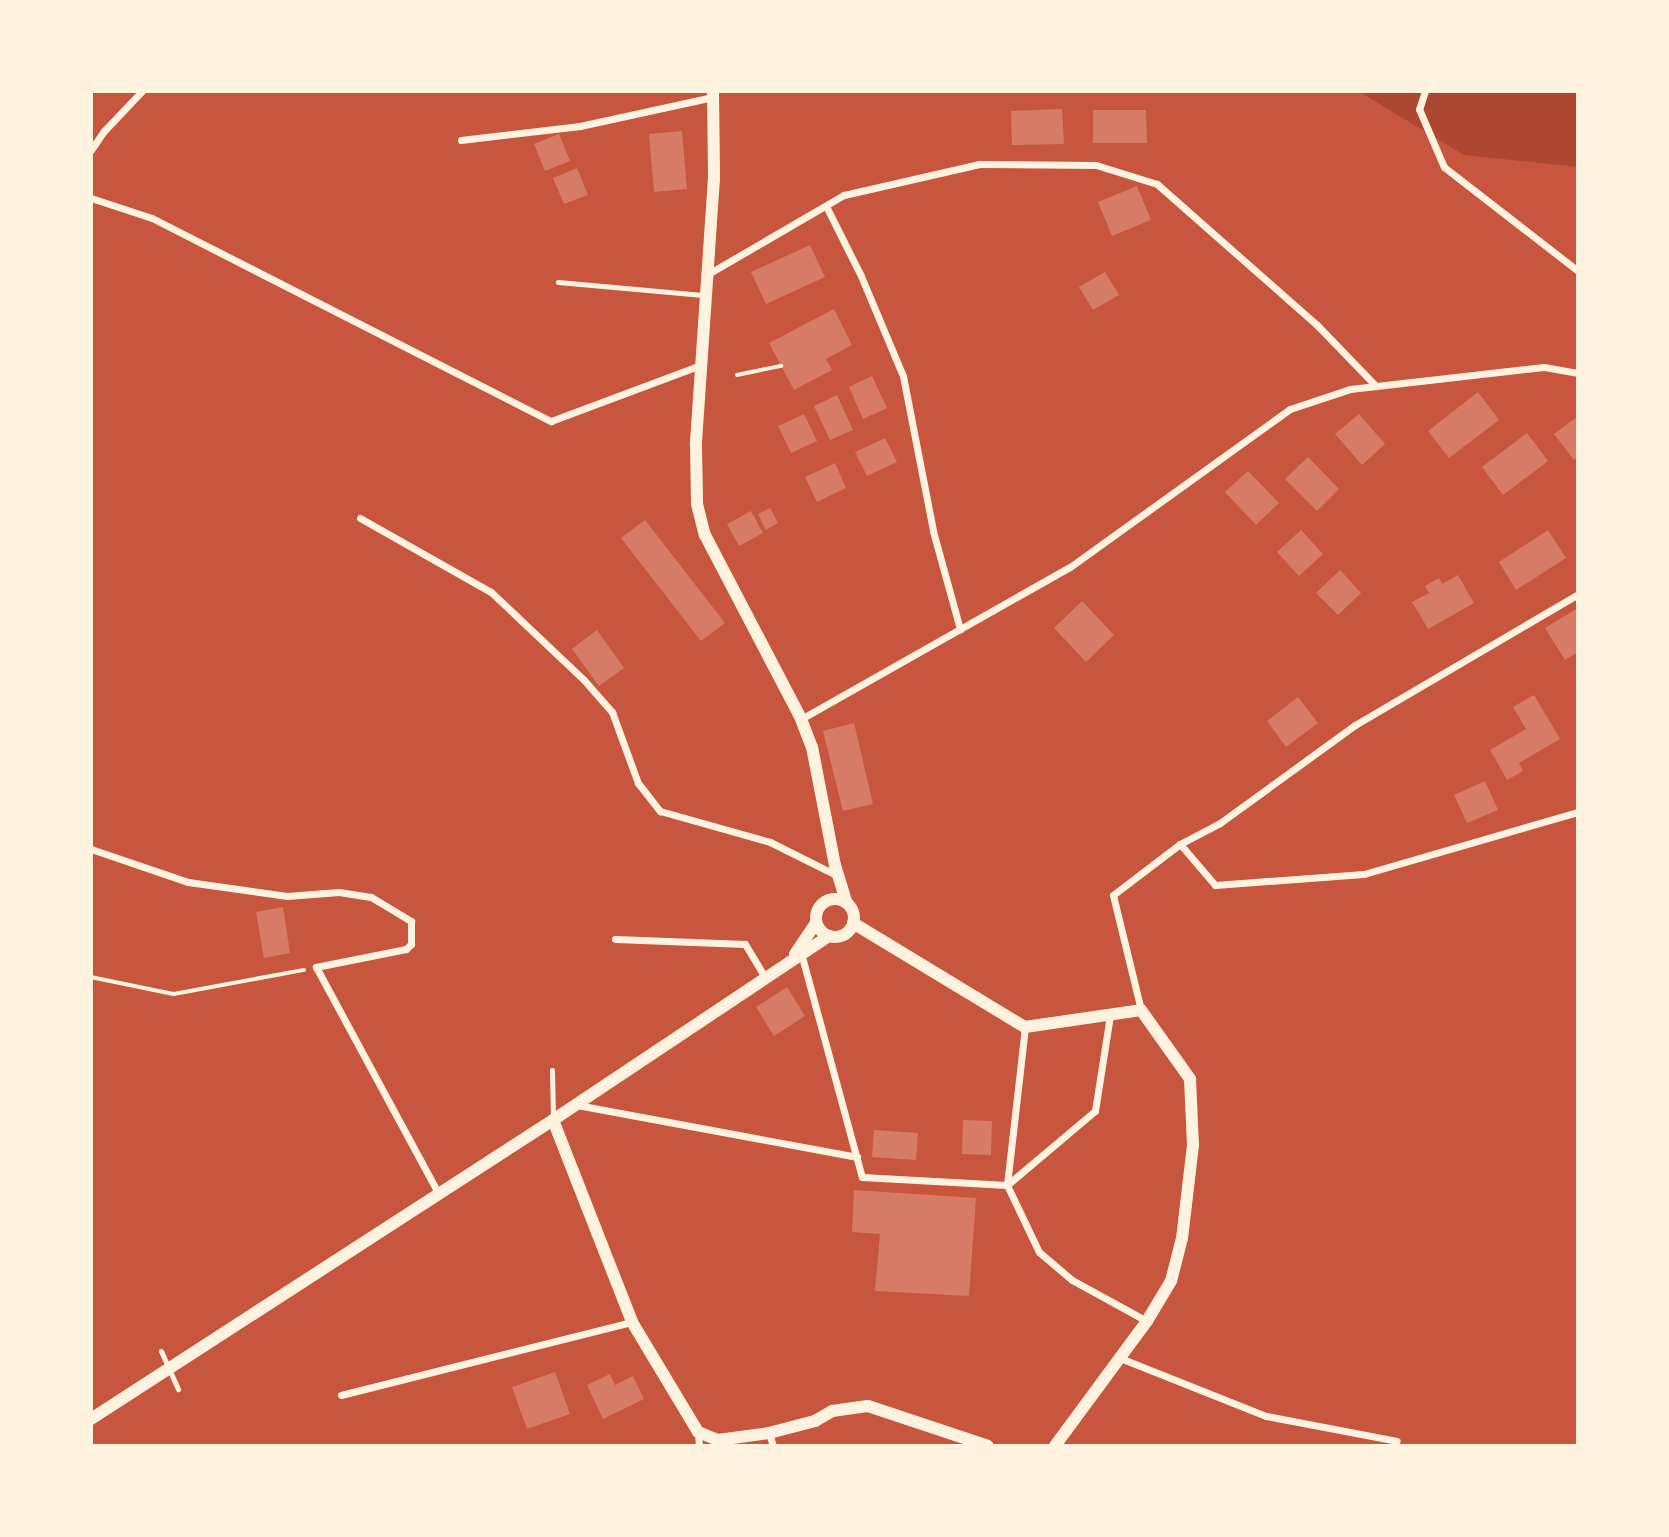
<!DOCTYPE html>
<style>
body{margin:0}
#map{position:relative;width:1669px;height:1537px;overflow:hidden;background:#c8553d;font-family:"Varela Round",sans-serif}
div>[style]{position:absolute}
.green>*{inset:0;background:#ae4732}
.building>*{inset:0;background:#d67c66}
.path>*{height:3.5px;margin:-1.75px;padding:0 1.75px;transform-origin:1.75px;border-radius:1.75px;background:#fff3e0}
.service>*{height:5px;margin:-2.5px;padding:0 2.5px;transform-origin:2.5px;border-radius:2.5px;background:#fff3e0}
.minor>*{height:7px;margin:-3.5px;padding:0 3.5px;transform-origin:3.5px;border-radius:3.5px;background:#fff3e0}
.tertiary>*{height:12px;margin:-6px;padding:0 6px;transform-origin:6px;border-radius:6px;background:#fff3e0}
.tertiary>.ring{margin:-6px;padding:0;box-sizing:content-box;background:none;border:12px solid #fff3e0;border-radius:50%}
span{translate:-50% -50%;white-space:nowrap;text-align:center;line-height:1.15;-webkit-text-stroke:5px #fff3e0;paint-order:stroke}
.frame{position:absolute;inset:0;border:93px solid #fff3e0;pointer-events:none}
</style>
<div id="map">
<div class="green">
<i style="clip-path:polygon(1358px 91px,1578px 91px,1578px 167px,1464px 155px)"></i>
</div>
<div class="building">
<i style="clip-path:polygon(1062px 109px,1064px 144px,1012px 145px,1011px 111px)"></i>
<i style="clip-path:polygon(1093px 110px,1146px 110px,1147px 143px,1093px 143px)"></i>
<i style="clip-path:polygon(682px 131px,687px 189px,654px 192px,649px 134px)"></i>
<i style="clip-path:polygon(559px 134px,570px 161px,545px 171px,534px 144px)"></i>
<i style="clip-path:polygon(577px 168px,588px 195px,564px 204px,553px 178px)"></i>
<i style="clip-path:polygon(1137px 186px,1151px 220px,1112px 236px,1098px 202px)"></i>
<i style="clip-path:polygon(810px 245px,825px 277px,766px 304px,751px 272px)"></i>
<i style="clip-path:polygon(1105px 272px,1119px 295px,1093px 310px,1079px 287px)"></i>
<i style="clip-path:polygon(834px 309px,852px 345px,826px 359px,832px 370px,794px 390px,769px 343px)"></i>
<i style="clip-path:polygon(872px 376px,887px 408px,863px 419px,849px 387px)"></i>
<i style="clip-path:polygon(1478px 392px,1499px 420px,1449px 458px,1428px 431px)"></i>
<i style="clip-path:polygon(837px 395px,853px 430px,830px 440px,814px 406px)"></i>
<i style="clip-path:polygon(804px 414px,817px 441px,791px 453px,778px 426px)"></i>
<i style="clip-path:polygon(1359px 414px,1385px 444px,1362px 465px,1335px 434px)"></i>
<i style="clip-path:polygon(1578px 416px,1578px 457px,1574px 460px,1554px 434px)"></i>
<i style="clip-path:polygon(1527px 433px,1548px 461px,1503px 495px,1482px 467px)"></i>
<i style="clip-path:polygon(885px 438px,897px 462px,867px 476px,855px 452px)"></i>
<i style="clip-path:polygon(1308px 457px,1339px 489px,1317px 511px,1285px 479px)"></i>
<i style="clip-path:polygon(835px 463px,846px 488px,817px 502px,805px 477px)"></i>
<i style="clip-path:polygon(1248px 471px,1279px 503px,1256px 525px,1225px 492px)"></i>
<i style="clip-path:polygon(770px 508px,778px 523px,766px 530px,758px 514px)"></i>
<i style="clip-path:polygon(751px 511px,763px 533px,739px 546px,727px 524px)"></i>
<i style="clip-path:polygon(645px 520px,725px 623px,701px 641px,621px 538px)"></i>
<i style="clip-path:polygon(1301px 530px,1323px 554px,1299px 576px,1277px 552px)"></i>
<i style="clip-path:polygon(1548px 530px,1566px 558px,1516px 590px,1499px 562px)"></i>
<i style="clip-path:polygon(1340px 570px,1361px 593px,1338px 615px,1316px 593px)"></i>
<i style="clip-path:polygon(1458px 575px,1474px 603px,1428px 629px,1412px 602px,1429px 593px,1425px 586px,1439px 578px,1442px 584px)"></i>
<i style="clip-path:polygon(1082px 601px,1114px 635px,1086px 662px,1054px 628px)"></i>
<i style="clip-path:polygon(1578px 608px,1578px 652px,1565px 660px,1545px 628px)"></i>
<i style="clip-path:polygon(597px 630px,624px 668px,599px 686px,572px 649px)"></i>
<i style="clip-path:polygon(1534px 695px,1560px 739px,1519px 763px,1523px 771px,1507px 780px,1490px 750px,1526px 729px,1513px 707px)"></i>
<i style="clip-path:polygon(1298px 697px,1318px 723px,1286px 747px,1267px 721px)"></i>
<i style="clip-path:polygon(854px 723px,873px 804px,843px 811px,823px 731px)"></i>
<i style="clip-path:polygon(1485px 781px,1498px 810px,1467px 823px,1454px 795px)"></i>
<i style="clip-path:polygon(283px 907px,290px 953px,264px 958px,256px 912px)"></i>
<i style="clip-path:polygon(787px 987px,805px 1016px,774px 1036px,756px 1007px)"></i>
<i style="clip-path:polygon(963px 1120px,992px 1121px,991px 1155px,962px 1154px)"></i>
<i style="clip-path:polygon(874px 1130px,918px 1133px,916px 1160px,872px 1157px)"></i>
<i style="clip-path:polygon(854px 1190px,976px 1198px,969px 1296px,875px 1291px,880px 1234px,852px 1232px)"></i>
<i style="clip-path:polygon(555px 1372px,570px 1414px,527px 1429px,512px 1387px)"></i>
<i style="clip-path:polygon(610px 1374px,615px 1385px,633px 1376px,644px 1399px,603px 1419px,587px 1385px)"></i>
</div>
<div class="path">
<i style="left:737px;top:375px;width:45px;rotate:-11.6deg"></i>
<i style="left:91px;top:977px;width:85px;rotate:11.6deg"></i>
<i style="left:174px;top:994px;width:132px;rotate:-10.5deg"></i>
</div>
<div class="service">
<i style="left:558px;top:282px;width:148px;rotate:5.1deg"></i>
<i style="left:552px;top:1070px;width:47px;rotate:88.8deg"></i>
<i style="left:161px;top:1351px;width:42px;rotate:65.9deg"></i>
</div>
<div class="minor">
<i style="left:1425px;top:91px;width:19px;rotate:108deg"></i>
<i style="left:1419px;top:109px;width:63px;rotate:66.7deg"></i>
<i style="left:1444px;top:167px;width:170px;rotate:37.8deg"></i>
<i style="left:461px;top:140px;width:120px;rotate:-6.7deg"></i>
<i style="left:580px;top:126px;width:136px;rotate:-12.3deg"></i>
<i style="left:91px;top:150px;width:23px;rotate:-56deg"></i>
<i style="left:104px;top:131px;width:55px;rotate:-46.5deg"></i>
<i style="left:91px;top:198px;width:64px;rotate:18.2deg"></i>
<i style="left:152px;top:218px;width:448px;rotate:27deg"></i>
<i style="left:551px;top:421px;width:160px;rotate:-20.5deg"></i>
<i style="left:826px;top:206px;width:78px;rotate:63.4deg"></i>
<i style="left:861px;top:276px;width:108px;rotate:67.2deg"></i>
<i style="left:903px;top:376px;width:158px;rotate:79deg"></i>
<i style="left:933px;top:531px;width:102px;rotate:74.6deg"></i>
<i style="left:708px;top:274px;width:157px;rotate:-30.2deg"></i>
<i style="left:844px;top:195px;width:139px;rotate:-12.9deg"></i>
<i style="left:979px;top:164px;width:117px;rotate:0.5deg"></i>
<i style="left:1096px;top:165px;width:64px;rotate:17.3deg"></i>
<i style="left:1157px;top:184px;width:213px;rotate:41.4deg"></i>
<i style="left:1317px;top:325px;width:85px;rotate:46deg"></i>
<i style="left:360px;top:518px;width:150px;rotate:29.5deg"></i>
<i style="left:491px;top:592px;width:128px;rotate:43.4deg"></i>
<i style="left:584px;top:680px;width:43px;rotate:48.8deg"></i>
<i style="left:612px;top:712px;width:76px;rotate:69.9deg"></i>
<i style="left:638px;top:783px;width:36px;rotate:52deg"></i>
<i style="left:660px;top:811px;width:114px;rotate:15.7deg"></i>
<i style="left:770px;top:842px;width:72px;rotate:26.6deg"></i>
<i style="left:801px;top:719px;width:309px;rotate:-29.5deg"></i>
<i style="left:1070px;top:567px;width:271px;rotate:-35.7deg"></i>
<i style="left:1290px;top:409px;width:63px;rotate:-18.4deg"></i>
<i style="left:1350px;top:389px;width:195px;rotate:-6.5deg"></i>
<i style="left:1544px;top:367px;width:35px;rotate:10deg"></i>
<i style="left:1180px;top:844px;width:54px;rotate:49.5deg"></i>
<i style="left:1215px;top:885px;width:149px;rotate:-4.2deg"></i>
<i style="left:1364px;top:874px;width:223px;rotate:-16.2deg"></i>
<i style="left:91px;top:849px;width:102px;rotate:18.8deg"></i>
<i style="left:188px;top:882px;width:100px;rotate:8deg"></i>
<i style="left:287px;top:896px;width:52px;rotate:-4.4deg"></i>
<i style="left:339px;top:892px;width:32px;rotate:9deg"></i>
<i style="left:371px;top:897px;width:47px;rotate:31deg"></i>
<i style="left:411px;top:921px;width:23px;rotate:90deg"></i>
<i style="left:411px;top:944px;width:7px;rotate:135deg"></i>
<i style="left:406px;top:949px;width:92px;rotate:168.7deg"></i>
<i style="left:316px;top:967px;width:257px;rotate:61.6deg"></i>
<i style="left:615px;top:939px;width:130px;rotate:2.2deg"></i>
<i style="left:745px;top:944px;width:39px;rotate:59deg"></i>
<i style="left:801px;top:953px;width:232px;rotate:74.8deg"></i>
<i style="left:862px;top:1177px;width:145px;rotate:3.2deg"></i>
<i style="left:1007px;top:1185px;width:115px;rotate:-40.1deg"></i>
<i style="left:1095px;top:1111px;width:97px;rotate:-81.1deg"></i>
<i style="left:1141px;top:1010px;width:118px;rotate:-103.7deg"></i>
<i style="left:1113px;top:895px;width:84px;rotate:-37.3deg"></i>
<i style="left:1180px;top:844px;width:45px;rotate:-27.7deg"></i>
<i style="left:1220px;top:823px;width:167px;rotate:-36deg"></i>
<i style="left:1355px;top:725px;width:259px;rotate:-30.4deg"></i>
<i style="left:1025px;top:1027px;width:159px;rotate:96.5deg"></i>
<i style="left:1007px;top:1185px;width:74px;rotate:64.5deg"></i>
<i style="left:1039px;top:1252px;width:43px;rotate:40.3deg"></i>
<i style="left:1072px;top:1280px;width:85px;rotate:28.7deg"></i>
<i style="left:577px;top:1105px;width:285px;rotate:10.5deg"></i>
<i style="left:1120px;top:1358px;width:157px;rotate:21.7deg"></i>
<i style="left:1266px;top:1416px;width:133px;rotate:10.8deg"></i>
<i style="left:341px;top:1395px;width:300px;rotate:-14.1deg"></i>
<i style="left:698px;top:1432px;width:14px;rotate:86deg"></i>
<i style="left:769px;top:1433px;width:14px;rotate:73deg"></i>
</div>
<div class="tertiary">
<i style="left:713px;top:91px;width:87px;rotate:89.3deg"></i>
<i style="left:714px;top:178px;width:267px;rotate:93.9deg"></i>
<i style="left:696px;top:444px;width:60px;rotate:89deg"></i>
<i style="left:697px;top:504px;width:32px;rotate:76deg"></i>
<i style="left:705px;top:535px;width:208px;rotate:62.4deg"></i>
<i style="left:801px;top:719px;width:30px;rotate:69deg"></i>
<i style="left:812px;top:747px;width:120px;rotate:79deg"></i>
<i style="left:835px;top:865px;width:39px;rotate:73deg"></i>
<i class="ring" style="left:816px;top:899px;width:26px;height:26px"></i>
<i style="left:853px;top:923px;width:201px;rotate:31.2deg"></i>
<i style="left:1025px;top:1027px;width:117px;rotate:-8.3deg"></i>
<i style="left:1141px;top:1010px;width:85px;rotate:54.6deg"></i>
<i style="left:1190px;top:1079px;width:66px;rotate:87.4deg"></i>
<i style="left:1193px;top:1145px;width:94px;rotate:96.7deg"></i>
<i style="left:1182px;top:1238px;width:44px;rotate:104.3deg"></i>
<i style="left:1171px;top:1281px;width:47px;rotate:121deg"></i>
<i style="left:1147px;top:1321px;width:155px;rotate:126.4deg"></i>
<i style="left:795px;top:954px;width:37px;rotate:-56deg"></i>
<i style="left:553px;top:1120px;width:217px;rotate:68.6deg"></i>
<i style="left:632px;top:1322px;width:128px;rotate:59deg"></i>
<i style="left:698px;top:1432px;width:22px;rotate:22deg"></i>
<i style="left:718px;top:1440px;width:51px;rotate:-7.8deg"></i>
<i style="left:769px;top:1433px;width:48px;rotate:-14.6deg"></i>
<i style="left:815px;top:1421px;width:20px;rotate:-30deg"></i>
<i style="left:832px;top:1411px;width:36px;rotate:-8deg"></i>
<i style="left:868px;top:1406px;width:126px;rotate:18.4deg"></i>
<i style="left:91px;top:1419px;width:550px;rotate:-32.91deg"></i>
<i style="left:553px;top:1120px;width:332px;rotate:-33.7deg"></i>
</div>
<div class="frame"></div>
</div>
